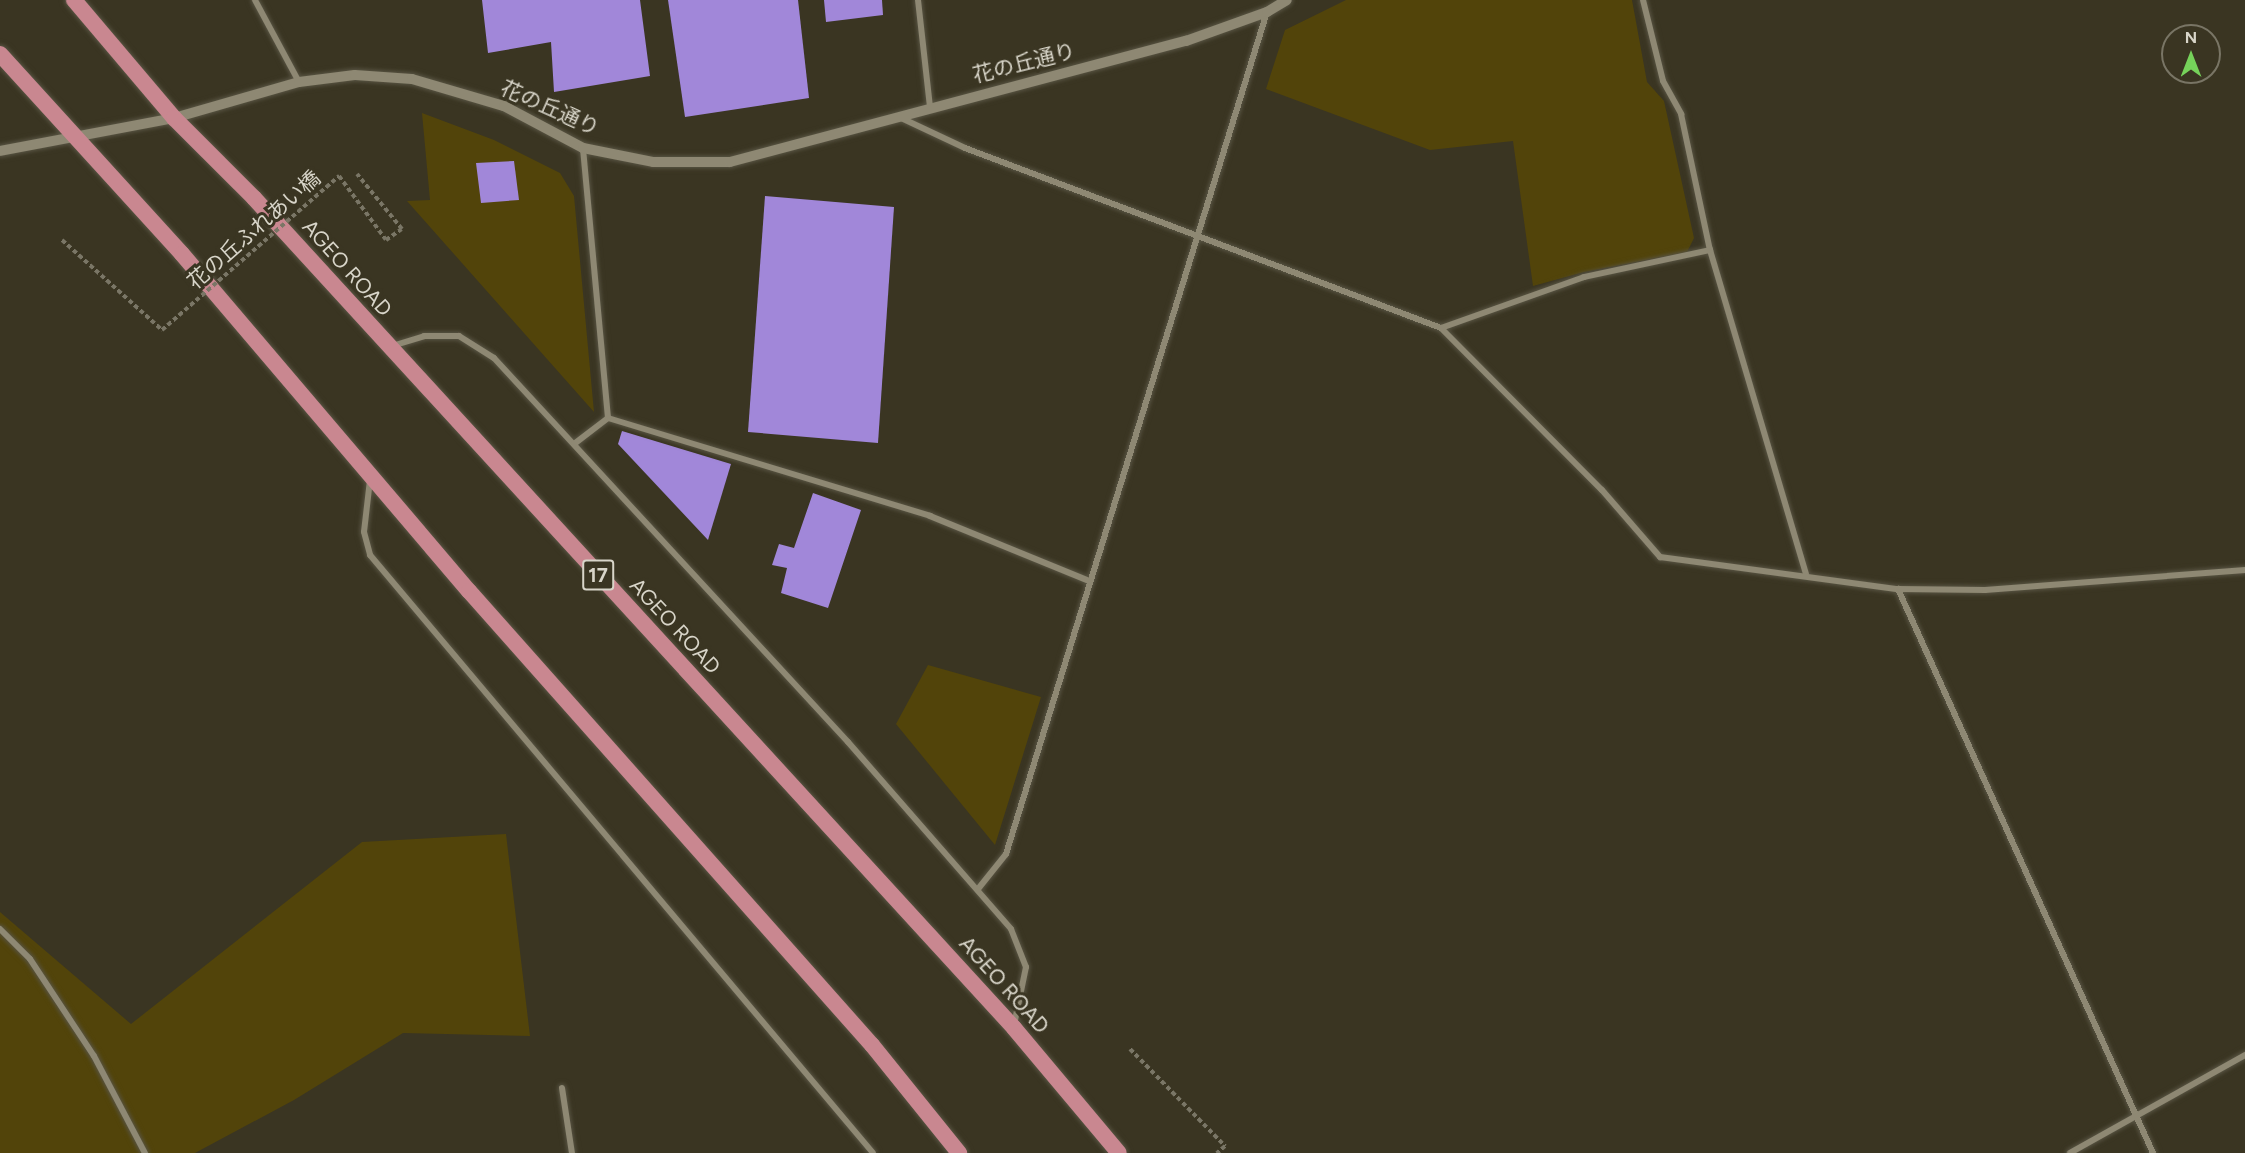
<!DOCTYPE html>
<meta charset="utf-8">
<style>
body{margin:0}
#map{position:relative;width:2245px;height:1153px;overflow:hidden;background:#3a3522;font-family:Figtree,"Noto Sans JP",sans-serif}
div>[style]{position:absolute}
.green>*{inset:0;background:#52440a}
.building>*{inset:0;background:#a187d9}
.path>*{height:4px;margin-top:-2px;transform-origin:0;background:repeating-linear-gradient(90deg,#7a7666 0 4.5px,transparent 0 7.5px)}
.roads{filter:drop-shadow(0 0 2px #585443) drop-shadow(0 0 2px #585443)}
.minor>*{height:6px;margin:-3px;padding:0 3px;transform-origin:3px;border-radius:3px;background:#8e8873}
.tertiary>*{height:10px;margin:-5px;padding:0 5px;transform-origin:5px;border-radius:5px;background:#8e8873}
.trunk>*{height:16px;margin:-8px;padding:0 8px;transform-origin:8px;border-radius:8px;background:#c98790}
.path-bridge>*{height:4px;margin-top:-2px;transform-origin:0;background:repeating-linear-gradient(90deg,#7a7666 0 4.5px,transparent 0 7.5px)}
span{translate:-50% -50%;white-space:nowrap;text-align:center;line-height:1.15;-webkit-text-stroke:6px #3a3522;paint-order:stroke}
.shield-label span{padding:2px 4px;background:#3a3522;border:2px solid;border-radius:4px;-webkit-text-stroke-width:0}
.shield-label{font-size:20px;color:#d8d5c9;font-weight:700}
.street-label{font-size:21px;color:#d8d5c9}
.north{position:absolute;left:2161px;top:24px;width:60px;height:60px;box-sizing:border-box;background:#3a3522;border:2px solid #797565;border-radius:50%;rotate:0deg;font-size:16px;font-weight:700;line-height:24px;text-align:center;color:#d8d5c9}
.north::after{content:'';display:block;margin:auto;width:21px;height:27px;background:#76d25a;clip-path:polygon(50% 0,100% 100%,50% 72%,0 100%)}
</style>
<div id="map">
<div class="green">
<i style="clip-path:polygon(1346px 0,1632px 0,1647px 82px,1664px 101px,1694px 238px,1687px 252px,1584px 272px,1533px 286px,1513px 141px,1430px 150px,1266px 89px,1285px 30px)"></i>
<i style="clip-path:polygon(422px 113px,494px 140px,560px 173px,574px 196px,594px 412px,407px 201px,430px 200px)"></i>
<i style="clip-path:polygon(928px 665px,1041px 697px,995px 845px,896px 724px)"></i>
<i style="clip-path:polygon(506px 834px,530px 1036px,403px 1033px,294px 1100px,195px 1153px,0 1153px,0 912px,131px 1024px,362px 842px)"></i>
</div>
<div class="building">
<i style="clip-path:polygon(482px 0,640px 0,650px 76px,554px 92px,551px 42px,488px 53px)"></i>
<i style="clip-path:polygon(668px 0,798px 0,809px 98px,685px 117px)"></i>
<i style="clip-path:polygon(824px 0,882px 0,883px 15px,826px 22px)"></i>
<i style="clip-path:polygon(514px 161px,519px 200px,481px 203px,476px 163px)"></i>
<i style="clip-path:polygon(765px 196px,894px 207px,878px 443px,748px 432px)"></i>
<i style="clip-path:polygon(622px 431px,731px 464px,708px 540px,618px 444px)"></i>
<i style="clip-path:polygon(813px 493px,861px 510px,828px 608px,781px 593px,787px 568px,772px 565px,779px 544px,794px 548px)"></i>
</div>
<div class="path">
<i style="left:1130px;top:1049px;width:136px;rotate:45.6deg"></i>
<i style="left:1225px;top:1146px;width:11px;rotate:139deg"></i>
</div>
<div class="roads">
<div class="minor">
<i style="left:255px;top:0;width:93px;rotate:61.8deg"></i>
<i style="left:918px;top:0;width:108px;rotate:83.6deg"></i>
<i style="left:1643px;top:0;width:83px;rotate:76.1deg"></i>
<i style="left:1663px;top:81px;width:38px;rotate:61deg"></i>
<i style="left:1681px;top:114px;width:139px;rotate:78deg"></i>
<i style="left:1710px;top:250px;width:338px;rotate:73.5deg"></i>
<i style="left:899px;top:117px;width:73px;rotate:25.2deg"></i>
<i style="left:965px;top:148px;width:509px;rotate:20.71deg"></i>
<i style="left:1441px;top:328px;width:228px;rotate:45.2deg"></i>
<i style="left:1602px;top:490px;width:89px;rotate:49.1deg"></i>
<i style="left:1660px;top:557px;width:240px;rotate:7.7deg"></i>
<i style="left:1898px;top:589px;width:87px;rotate:0.7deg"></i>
<i style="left:1985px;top:590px;width:261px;rotate:-4.4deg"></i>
<i style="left:1441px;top:328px;width:152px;rotate:-19.6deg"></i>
<i style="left:1584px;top:277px;width:129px;rotate:-12.1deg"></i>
<i style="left:392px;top:346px;width:34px;rotate:-17deg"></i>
<i style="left:424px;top:336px;width:35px"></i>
<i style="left:459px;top:336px;width:41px;rotate:32.2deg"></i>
<i style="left:494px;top:358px;width:522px;rotate:47.33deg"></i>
<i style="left:848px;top:742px;width:248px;rotate:48.9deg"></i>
<i style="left:1011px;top:929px;width:41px;rotate:68.5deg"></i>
<i style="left:1026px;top:967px;width:59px;rotate:101.7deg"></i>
<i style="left:608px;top:418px;width:337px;rotate:16.9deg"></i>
<i style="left:930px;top:516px;width:172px;rotate:22.2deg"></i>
<i style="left:574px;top:444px;width:43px;rotate:-37.4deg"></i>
<i style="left:608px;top:418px;width:271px;rotate:-95.3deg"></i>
<i style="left:370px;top:480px;width:52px;rotate:96.6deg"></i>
<i style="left:364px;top:532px;width:24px;rotate:75deg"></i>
<i style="left:370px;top:555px;width:781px;rotate:49.93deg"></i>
<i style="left:1898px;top:589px;width:619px;rotate:65.67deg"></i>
<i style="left:978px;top:889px;width:45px;rotate:-51.3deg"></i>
<i style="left:1006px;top:854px;width:882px;rotate:-72.78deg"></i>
<i style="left:0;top:929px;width:42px;rotate:45deg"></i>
<i style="left:30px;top:959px;width:116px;rotate:56.6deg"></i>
<i style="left:94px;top:1056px;width:110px;rotate:62.3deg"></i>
<i style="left:562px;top:1088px;width:66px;rotate:81.3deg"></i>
<i style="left:2070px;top:1153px;width:201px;rotate:-29.2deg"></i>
</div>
<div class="tertiary">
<i style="left:0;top:151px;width:177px;rotate:-10.7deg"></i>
<i style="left:174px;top:118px;width:130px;rotate:-16.1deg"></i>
<i style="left:299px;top:82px;width:56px;rotate:-7.1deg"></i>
<i style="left:355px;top:75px;width:57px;rotate:4deg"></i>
<i style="left:412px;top:79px;width:96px;rotate:16.4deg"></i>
<i style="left:504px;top:106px;width:89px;rotate:28deg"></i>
<i style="left:583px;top:148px;width:71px;rotate:11.3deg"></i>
<i style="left:653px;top:162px;width:77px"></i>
<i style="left:730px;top:162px;width:472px;rotate:-14.9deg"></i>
<i style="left:1186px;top:41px;width:86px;rotate:-19.7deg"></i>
<i style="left:1267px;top:12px;width:23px;rotate:-31deg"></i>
</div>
<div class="trunk">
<i style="left:74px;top:0;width:155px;rotate:49.7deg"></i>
<i style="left:174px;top:118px;width:113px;rotate:45deg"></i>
<i style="left:254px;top:198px;width:1125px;rotate:47.52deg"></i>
<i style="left:1014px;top:1028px;width:163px;rotate:50deg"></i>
<i style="left:0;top:54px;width:270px;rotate:47.7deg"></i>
<i style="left:182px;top:254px;width:443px;rotate:49.6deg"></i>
<i style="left:469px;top:591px;width:607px;rotate:48.41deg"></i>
<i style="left:872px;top:1045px;width:139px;rotate:51.1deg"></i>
</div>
</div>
<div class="path-bridge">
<i style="left:62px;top:240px;width:135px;rotate:42deg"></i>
<i style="left:162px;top:330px;width:235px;rotate:-41deg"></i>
<i style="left:339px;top:176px;width:79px;rotate:53.7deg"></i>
<i style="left:386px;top:240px;width:19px;rotate:-35deg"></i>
<i style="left:402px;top:229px;width:71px;rotate:-129.3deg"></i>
</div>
<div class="shield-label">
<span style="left:598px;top:575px">17</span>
</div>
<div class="street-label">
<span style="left:1024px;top:63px;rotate:-14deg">花の丘通り</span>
<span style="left:550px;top:108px;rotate:24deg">花の丘通り</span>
<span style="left:254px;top:230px;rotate:-41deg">花の丘ふれあい橋</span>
<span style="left:347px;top:268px;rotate:48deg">AGEO ROAD</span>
<span style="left:675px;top:626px;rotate:47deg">AGEO ROAD</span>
<span style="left:1004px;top:985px;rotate:48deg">AGEO ROAD</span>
</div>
<div class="north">N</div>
</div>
